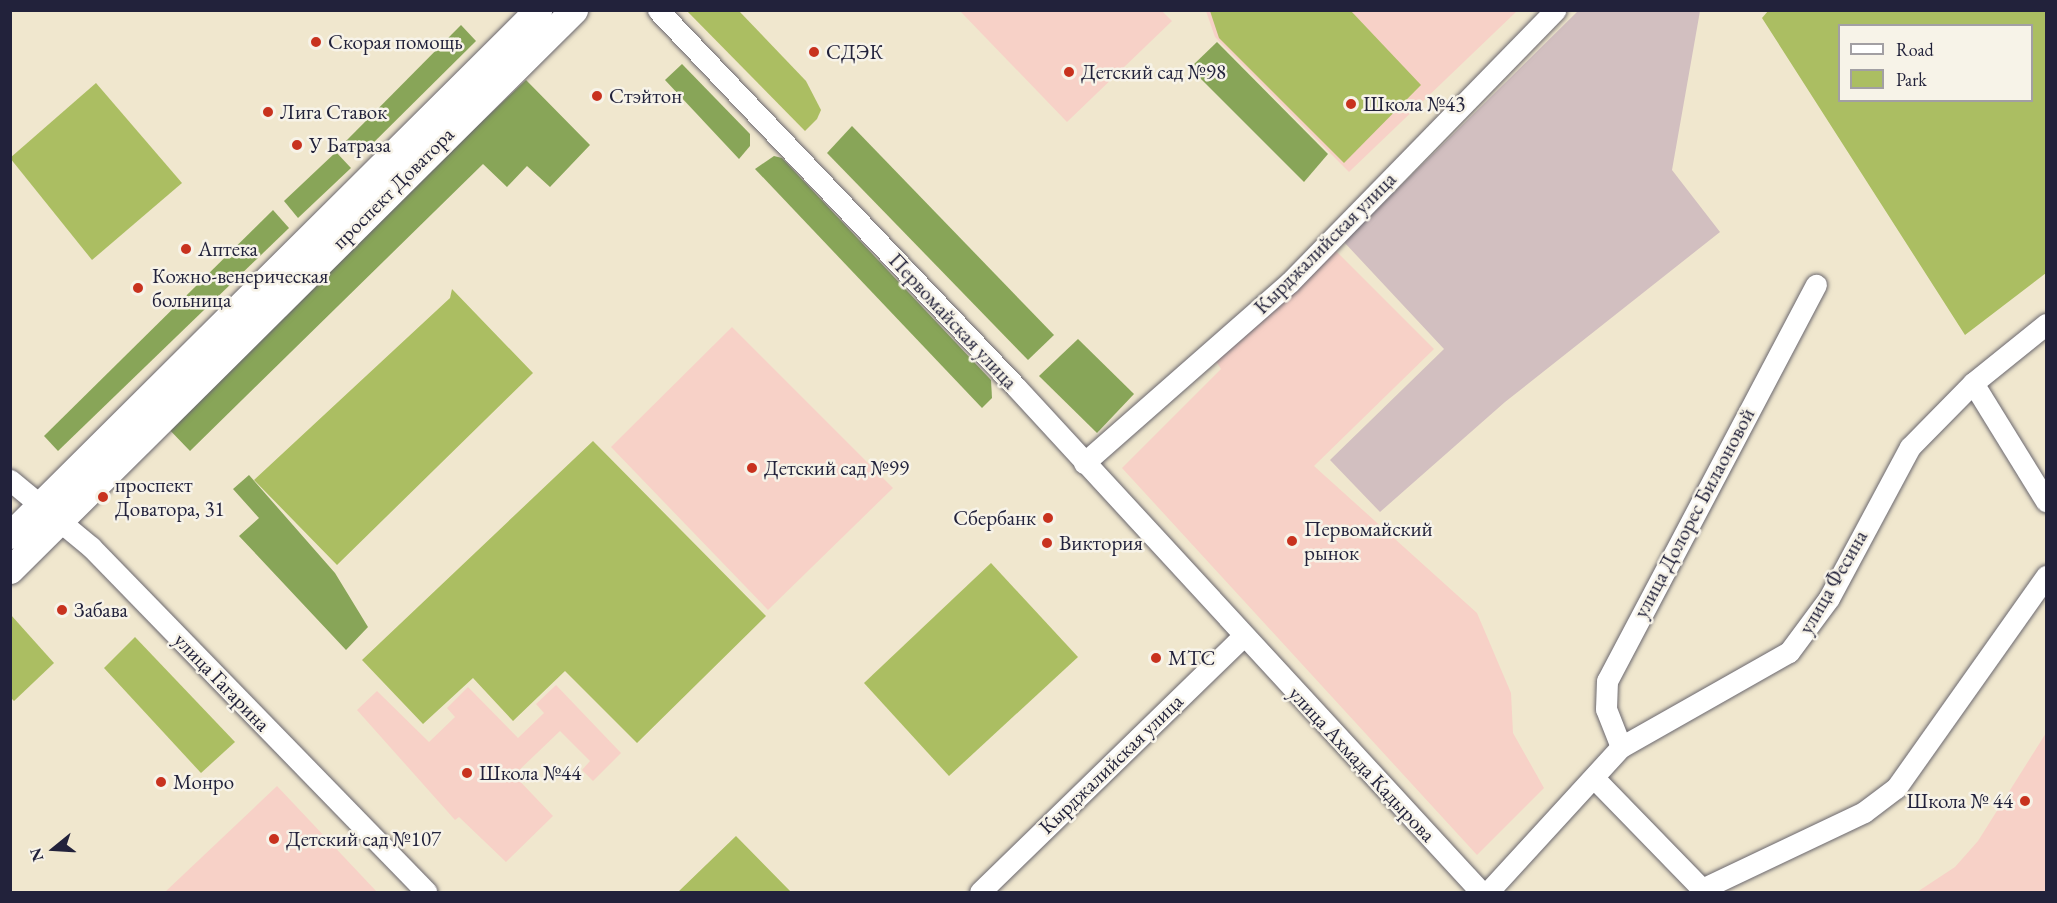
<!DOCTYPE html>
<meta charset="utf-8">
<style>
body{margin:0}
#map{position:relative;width:2057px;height:903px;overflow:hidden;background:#f0e7ce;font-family:"EB Garamond",serif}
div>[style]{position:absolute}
.built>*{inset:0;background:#f7d1c7}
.industrial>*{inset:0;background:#d2bfc0}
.green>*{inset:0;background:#abbe62}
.forest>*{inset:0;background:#88a558}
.roads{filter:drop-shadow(0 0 2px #6a676e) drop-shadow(0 0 2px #6a676e)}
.minor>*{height:21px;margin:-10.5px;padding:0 10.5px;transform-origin:10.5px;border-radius:10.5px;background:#fff}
.major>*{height:27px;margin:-13.5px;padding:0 13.5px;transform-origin:13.5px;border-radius:13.5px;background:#fff}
.dots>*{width:16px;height:16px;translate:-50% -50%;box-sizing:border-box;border:3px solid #f7f3e8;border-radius:50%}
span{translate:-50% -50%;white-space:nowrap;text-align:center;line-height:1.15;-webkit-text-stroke:5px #f7f3e8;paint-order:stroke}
.poi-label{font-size:21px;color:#22223b}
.left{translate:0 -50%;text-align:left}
.right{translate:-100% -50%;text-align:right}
.street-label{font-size:21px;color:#22223b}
.frame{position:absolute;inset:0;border:12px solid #22223b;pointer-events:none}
.legend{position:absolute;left:1838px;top:24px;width:195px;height:78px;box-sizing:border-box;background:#f7f3e8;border:2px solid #a29fa3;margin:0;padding:8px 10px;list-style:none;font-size:18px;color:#22223b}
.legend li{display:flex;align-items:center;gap:12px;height:30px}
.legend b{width:30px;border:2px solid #a29fa3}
.north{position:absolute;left:24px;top:819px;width:60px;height:60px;-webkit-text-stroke:4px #f7f3e8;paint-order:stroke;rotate:252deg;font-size:16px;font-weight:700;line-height:24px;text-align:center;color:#22223b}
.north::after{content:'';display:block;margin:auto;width:21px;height:27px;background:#22223b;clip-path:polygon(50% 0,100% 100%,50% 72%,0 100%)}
</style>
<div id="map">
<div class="built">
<i style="clip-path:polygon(1162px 11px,1172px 21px,1067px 122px,960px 11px)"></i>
<i style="clip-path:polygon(1206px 11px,1517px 11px,1349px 172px,1215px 37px)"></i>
<i style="clip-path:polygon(1328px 243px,1434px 349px,1314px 466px,1477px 613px,1511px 693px,1513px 733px,1544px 788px,1477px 855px,1122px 468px,1221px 369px,1214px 358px)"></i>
<i style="clip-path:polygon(732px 327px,893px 488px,768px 610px,611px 447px)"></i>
<i style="clip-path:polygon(556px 685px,621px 753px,593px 781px,582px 770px,590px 761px,560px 731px,514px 775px,553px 816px,506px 862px,459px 817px,455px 820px,357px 710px,377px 691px,429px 742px,455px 717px,447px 708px,468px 687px,518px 738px,544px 713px,536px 704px)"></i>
<i style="clip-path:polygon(2046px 733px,2046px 892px,1917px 892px,1955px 867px,1978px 841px)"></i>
<i style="clip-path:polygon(277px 786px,377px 892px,165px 892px)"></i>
</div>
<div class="industrial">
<i style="clip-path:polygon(1578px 11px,1700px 11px,1672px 170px,1720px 232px,1505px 402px,1380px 512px,1330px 460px,1444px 349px,1344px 242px)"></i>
</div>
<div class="green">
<i style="clip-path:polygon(687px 11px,739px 11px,806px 81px,821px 110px,817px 119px,805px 131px)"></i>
<i style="clip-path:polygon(1210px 11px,1351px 11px,1421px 85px,1344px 163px,1219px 38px)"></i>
<i style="clip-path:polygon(evenodd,1768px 11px,2046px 11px,2046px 273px,1965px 335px,1762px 18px,1768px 11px,1840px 26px,2032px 26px,2032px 100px,1840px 100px,1840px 26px)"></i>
<i style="clip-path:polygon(96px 83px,182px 183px,92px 260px,10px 158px)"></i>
<i style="clip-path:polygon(452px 289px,533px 373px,337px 565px,254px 480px,450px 298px)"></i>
<i style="clip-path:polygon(593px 441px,766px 616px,637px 743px,565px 671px,513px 721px,473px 678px,423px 724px,362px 660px)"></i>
<i style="clip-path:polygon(991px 563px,1078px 657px,949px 776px,864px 683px)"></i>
<i style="clip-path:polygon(11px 615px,54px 663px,14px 701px,10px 697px)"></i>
<i style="clip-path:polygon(135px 637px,235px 742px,201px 773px,104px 668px)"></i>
<i style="clip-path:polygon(736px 836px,791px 892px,677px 892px,678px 892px)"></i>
</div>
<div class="forest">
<i style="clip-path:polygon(461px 25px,476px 41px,360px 156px,346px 141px)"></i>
<i style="clip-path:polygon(1217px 42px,1328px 154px,1304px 182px,1190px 68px)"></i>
<i style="clip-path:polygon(682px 64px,750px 134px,750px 146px,739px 159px,665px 80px)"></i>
<i style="clip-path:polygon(526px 80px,590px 145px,550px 187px,527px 166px,507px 187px,483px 164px,190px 451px,163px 423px)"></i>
<i style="clip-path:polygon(852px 126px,1054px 335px,1028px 360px,827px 153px)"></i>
<i style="clip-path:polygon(336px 152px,351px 168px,298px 218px,284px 201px)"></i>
<i style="clip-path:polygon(774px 156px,782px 158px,991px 380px,992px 398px,982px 408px,755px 169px)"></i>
<i style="clip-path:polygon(273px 210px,289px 228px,58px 451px,44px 436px)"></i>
<i style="clip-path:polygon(1078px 339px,1134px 394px,1097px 433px,1039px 376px)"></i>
<i style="clip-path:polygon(249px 475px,335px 573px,368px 627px,346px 650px,239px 536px,259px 518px,233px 489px)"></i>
</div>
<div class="roads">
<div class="minor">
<i style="left:658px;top:10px;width:520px;rotate:46.48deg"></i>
<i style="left:1016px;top:387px;width:686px;rotate:47.36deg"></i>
<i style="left:1973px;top:383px;width:139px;rotate:58.3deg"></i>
<i style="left:1084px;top:463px;width:274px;rotate:-41.3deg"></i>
<i style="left:1290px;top:282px;width:380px;rotate:-45.7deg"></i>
<i style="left:10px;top:480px;width:105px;rotate:39.6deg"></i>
<i style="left:91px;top:547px;width:481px;rotate:45.8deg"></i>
<i style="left:1621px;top:747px;width:41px;rotate:-111.5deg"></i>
<i style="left:1606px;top:709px;width:28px;rotate:-88deg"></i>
<i style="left:1607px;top:681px;width:448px;rotate:-62.2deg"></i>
<i style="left:1594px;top:778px;width:159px;rotate:45.8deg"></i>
<i style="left:1702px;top:889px;width:179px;rotate:-25.4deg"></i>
<i style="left:1864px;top:812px;width:40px;rotate:-37deg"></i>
<i style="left:1896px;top:788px;width:260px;rotate:-54.7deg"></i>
<i style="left:980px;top:892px;width:367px;rotate:-44.2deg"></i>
<i style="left:1488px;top:892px;width:197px;rotate:-47.5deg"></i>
<i style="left:1621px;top:747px;width:193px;rotate:-29.5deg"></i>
<i style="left:1789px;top:652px;width:67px;rotate:-53.5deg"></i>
<i style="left:1829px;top:598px;width:171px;rotate:-61.8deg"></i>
<i style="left:1910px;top:447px;width:90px;rotate:-45.5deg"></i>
<i style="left:1973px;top:383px;width:94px;rotate:-38.9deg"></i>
</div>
<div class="major">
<i style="left:10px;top:535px;width:745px;rotate:-44.84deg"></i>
<i style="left:10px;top:570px;width:795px;rotate:-44.8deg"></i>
</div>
</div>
<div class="dots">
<i style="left:316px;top:42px;background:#c8321e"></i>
<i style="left:814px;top:52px;background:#c8321e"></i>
<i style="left:1069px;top:72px;background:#c8321e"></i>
<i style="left:597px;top:96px;background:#c8321e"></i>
<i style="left:1351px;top:104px;background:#c8321e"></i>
<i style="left:268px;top:112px;background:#c8321e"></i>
<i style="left:297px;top:145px;background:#c8321e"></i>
<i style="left:186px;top:249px;background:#c8321e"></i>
<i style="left:138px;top:288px;background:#c8321e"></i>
<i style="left:752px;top:468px;background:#c8321e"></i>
<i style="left:103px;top:497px;background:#c8321e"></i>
<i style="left:1048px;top:518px;background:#c8321e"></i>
<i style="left:1292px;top:541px;background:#c8321e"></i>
<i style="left:1047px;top:543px;background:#c8321e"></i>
<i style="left:62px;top:610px;background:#c8321e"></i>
<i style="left:1156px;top:658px;background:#c8321e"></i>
<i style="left:467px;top:773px;background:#c8321e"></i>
<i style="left:161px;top:782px;background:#c8321e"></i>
<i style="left:2025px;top:801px;background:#c8321e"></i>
<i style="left:274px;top:839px;background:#c8321e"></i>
</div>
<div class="poi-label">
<span class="left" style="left:328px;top:42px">Скорая помощь</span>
<span class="left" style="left:826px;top:52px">СДЭК</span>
<span class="left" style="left:1081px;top:72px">Детский сад №98</span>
<span class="left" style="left:609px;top:96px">Стэйтон</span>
<span class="left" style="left:1363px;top:104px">Школа №43</span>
<span class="left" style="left:280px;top:112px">Лига Ставок</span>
<span class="left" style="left:309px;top:145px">У Батраза</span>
<span class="left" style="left:198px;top:249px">Аптека</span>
<span class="left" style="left:152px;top:288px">Кожно-венерическая<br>больница</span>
<span class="left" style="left:764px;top:468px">Детский сад №99</span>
<span class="left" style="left:115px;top:497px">проспект<br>Доватора, 31</span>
<span class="right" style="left:1036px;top:518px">Сбербанк</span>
<span class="left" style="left:1304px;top:541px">Первомайский<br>рынок</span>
<span class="left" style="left:1059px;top:543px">Виктория</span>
<span class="left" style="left:74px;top:610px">Забава</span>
<span class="left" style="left:1168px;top:658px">МТС</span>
<span class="left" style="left:479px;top:773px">Школа №44</span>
<span class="left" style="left:173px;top:782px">Монро</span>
<span class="right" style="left:2013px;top:801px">Школа № 44</span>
<span class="left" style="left:286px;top:839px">Детский сад №107</span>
</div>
<div class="street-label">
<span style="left:393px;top:188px;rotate:-45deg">проспект Доватора</span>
<span style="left:1325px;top:243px;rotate:-45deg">Кырджалийская улица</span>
<span style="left:953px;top:321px;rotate:47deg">Первомайская улица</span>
<span style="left:1694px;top:513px;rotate:-62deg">улица Долорес Билаоновой</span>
<span style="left:1833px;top:582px;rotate:-60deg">улица Фесина</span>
<span style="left:222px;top:682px;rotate:46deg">улица Гагарина</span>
<span style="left:1111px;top:764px;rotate:-44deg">Кырджалийская улица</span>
<span style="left:1362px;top:764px;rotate:47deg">улица Ахмада Кадырова</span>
</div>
<div class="frame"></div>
<ul class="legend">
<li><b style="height:8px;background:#fff"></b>Road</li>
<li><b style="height:16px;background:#abbe62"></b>Park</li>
</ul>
<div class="north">N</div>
</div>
